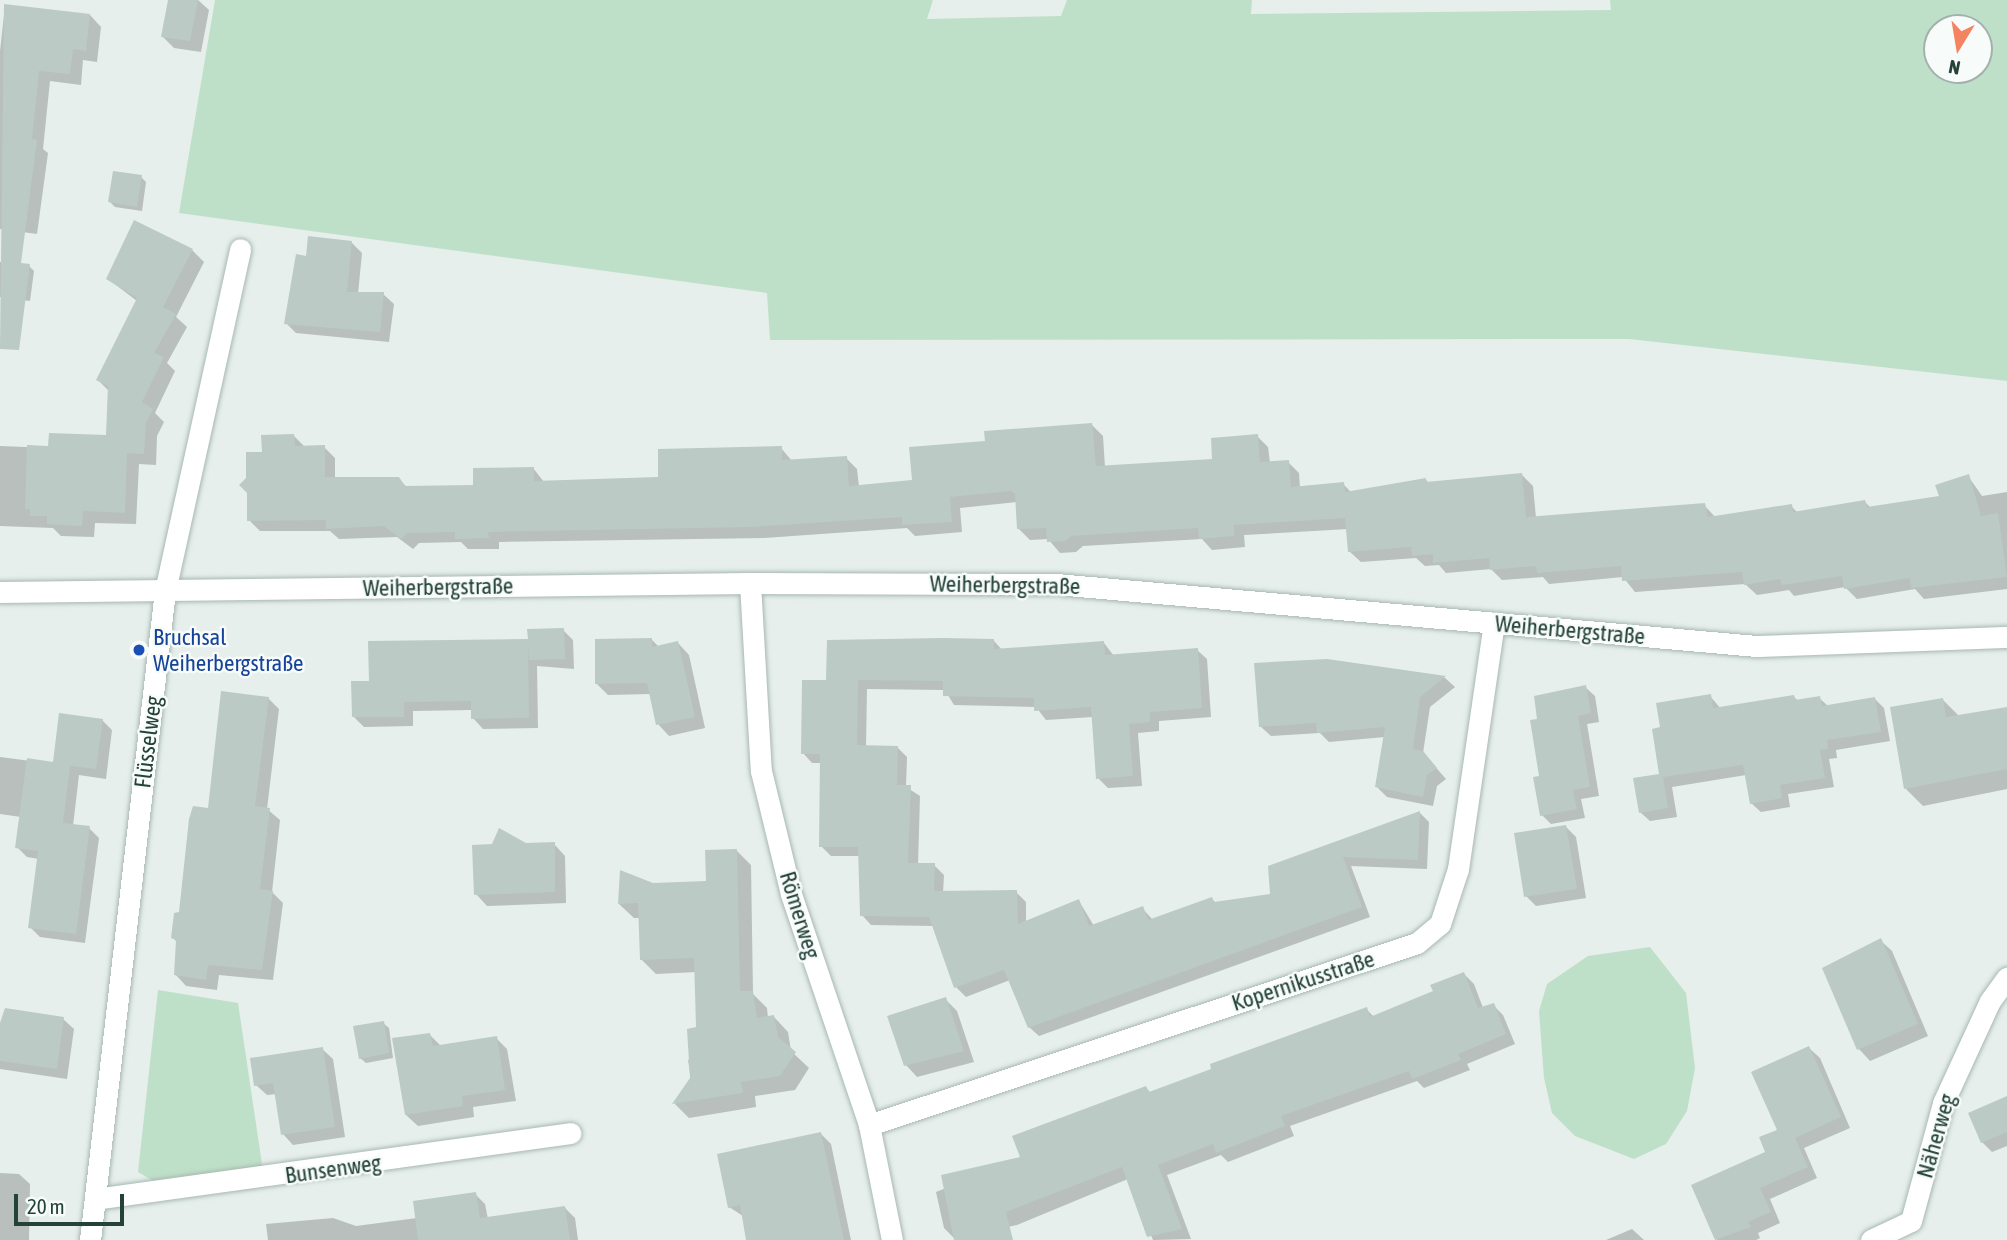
<!DOCTYPE html>
<meta charset="utf-8">
<style>
body{margin:0}
#map{position:relative;width:2007px;height:1240px;overflow:hidden;background:#e6efeb;font-family:"Asap Condensed",sans-serif}
div>[style]{position:absolute}
.green>*{inset:0;background:#bfe0c8}
.shadow>*{inset:0;background:#0003}
.building>*{inset:0;background:#bbcac4}
.roads{filter:drop-shadow(0 0 2px #a8b8b2) drop-shadow(0 0 2px #a8b8b2)}
.street>*{height:21px;margin:-10.5px;padding:0 10.5px;transform-origin:10.5px;border-radius:10.5px;background:#fff}
.dots>*{width:19px;height:19px;translate:-50% -50%;box-sizing:border-box;border:4px solid #f7fbf9;border-radius:50%}
span{translate:-50% -50%;white-space:nowrap;text-align:center;line-height:1.15;-webkit-text-stroke:5px #f7fbf9;paint-order:stroke}
.street-label{font-size:23px;color:#24423a}
.transit-label{font-size:23px;color:#164399}
.left{translate:0 -50%;text-align:left}
.north{position:absolute;left:1923px;top:14px;width:70px;height:70px;box-sizing:border-box;background:#f7fbf9;border:2px solid #a3b1ad;border-radius:50%;rotate:191deg;font-size:19px;font-weight:700;line-height:28px;text-align:center;color:#24423a}
.north::after{content:'';display:block;margin:auto;width:24px;height:32px;background:#f4845f;clip-path:polygon(50% 0,100% 100%,50% 72%,0 100%)}
.scale{position:absolute;left:14px;top:1194px;width:110px;height:32px;box-sizing:border-box;border:4px solid #24423a;border-top:0;padding-left:9px;font-size:21px;line-height:24px;white-space:nowrap;color:#24423a;-webkit-text-stroke:5px #f7fbf9;paint-order:stroke}
</style>
<div id="map">
<div class="green">
<i style="clip-path:polygon(evenodd,215px 0,933px 0,927px 19px,1061px 16px,1067px 0,1252px 0,1251px 14px,1611px 10px,1610px 0,2007px 0,2007px 381px,1629px 339px,770px 340px,767px 293px,179px 213px,215px 0,1937px 28px,1979px 28px,1979px 70px,1937px 70px,1937px 28px)"></i>
<i style="clip-path:polygon(1650px 947px,1686px 993px,1695px 1068px,1687px 1111px,1666px 1144px,1634px 1159px,1575px 1136px,1552px 1113px,1544px 1078px,1539px 1011px,1547px 984px,1588px 956px)"></i>
<i style="clip-path:polygon(158px 990px,238px 1003px,263px 1171px,160px 1185px,138px 1172px)"></i>
</div>
<div class="shadow">
<i style="clip-path:polygon(170px 0,198px 0,209px 10px,201px 52px,174px 48px,163px 37px)"></i>
<i style="clip-path:polygon(5px 6px,90px 15px,101px 27px,97px 62px,83px 60px,81px 85px,50px 81px,43px 149px,48px 153px,37px 234px,0 229px,0 51px)"></i>
<i style="clip-path:polygon(141px 177px,146px 182px,142px 211px,115px 207px,110px 202px)"></i>
<i style="clip-path:polygon(352px 243px,362px 253px,358px 294px,383px 294px,394px 304px,389px 342px,296px 333px,286px 323px,307px 258px)"></i>
<i style="clip-path:polygon(192px 250px,204px 262px,176px 317px,187px 327px,167px 363px,175px 371px,155px 413px,164px 422px,157px 436px,156px 465px,139px 464px,136px 524px,95px 523px,94px 537px,61px 536px,53px 528px,0 526px,0 446px,50px 448px,108px 437px,109px 391px,98px 380px,137px 301px,108px 279px)"></i>
<i style="clip-path:polygon(0 262px,29px 266px,34px 271px,30px 301px,0 297px)"></i>
<i style="clip-path:polygon(1092px 425px,1103px 436px,1105px 467px,1214px 461px,1257px 436px,1268px 447px,1270px 463px,1288px 462px,1299px 473px,1300px 488px,1343px 484px,1352px 493px,1426px 480px,1429px 483px,1522px 475px,1533px 486px,1536px 518px,1704px 505px,1716px 518px,1791px 506px,1798px 513px,1865px 502px,1871px 508px,1941px 497px,1968px 476px,1982px 496px,2007px 492px,2007px 589px,1924px 599px,1915px 589px,1857px 599px,1845px 587px,1794px 596px,1789px 590px,1757px 595px,1745px 584px,1635px 592px,1623px 577px,1549px 584px,1543px 577px,1502px 580px,1491px 569px,1446px 573px,1439px 565px,1425px 566px,1416px 558px,1361px 562px,1349px 551px,1348px 529px,1244px 535px,1245px 547px,1212px 550px,1202px 539px,1083px 546px,1076px 552px,1060px 553px,1048px 539px,1030px 540px,1019px 529px,1017px 502px,960px 508px,962px 532px,915px 536px,907px 528px,764px 538px,499px 542px,499px 549px,468px 549px,461px 542px,419px 543px,413px 549px,397px 537px,339px 539px,330px 531px,260px 531px,249px 520px,263px 454px,294px 436px,305px 447px,324px 447px,335px 458px,335px 479px,398px 479px,407px 487px,475px 487px,533px 468px,544px 482px,660px 478px,781px 448px,792px 461px,846px 458px,857px 469px,859px 487px,914px 482px,987px 442px)"></i>
<i style="clip-path:polygon(563px 630px,573px 640px,574px 669px,537px 666px,538px 728px,483px 729px,473px 718px,472px 710px,413px 711px,413px 726px,364px 727px,354px 717px)"></i>
<i style="clip-path:polygon(651px 639px,659px 647px,678px 643px,689px 655px,705px 728px,669px 736px,658px 724px,651px 694px,608px 695px,597px 684px)"></i>
<i style="clip-path:polygon(994px 641px,1003px 651px,1104px 643px,1114px 656px,1197px 650px,1207px 659px,1211px 717px,1159px 721px,1159px 731px,1138px 733px,1142px 786px,1108px 788px,1098px 778px,1093px 717px,1046px 720px,1036px 707px,954px 705px,945px 690px,867px 689px,866px 747px,897px 747px,907px 757px,906px 787px,920px 796px,918px 865px,934px 865px,944px 875px,943px 893px,1016px 892px,1026px 902px,1026px 922px,1079px 901px,1094px 926px,1142px 908px,1153px 920px,1212px 899px,1217px 904px,1272px 896px,1420px 813px,1429px 822px,1427px 869px,1351px 866px,1370px 917px,1039px 1036px,1029px 1027px,1010px 980px,966px 997px,956px 987px,934px 926px,871px 925px,862px 915px,860px 856px,831px 856px,821px 846px,822px 763px,812px 763px,803px 753px,828px 682px)"></i>
<i style="clip-path:polygon(1327px 660px,1445px 678px,1455px 687px,1430px 707px,1423px 753px,1446px 779px,1437px 786px,1433px 806px,1387px 797px,1377px 787px,1385px 737px,1329px 742px,1320px 733px,1271px 736px,1260px 726px)"></i>
<i style="clip-path:polygon(1585px 687px,1595px 696px,1599px 722px,1587px 724px,1599px 796px,1581px 799px,1585px 818px,1551px 824px,1542px 815px,1539px 720px)"></i>
<i style="clip-path:polygon(1710px 696px,1721px 709px,1794px 697px,1798px 701px,1819px 698px,1828px 706px,1875px 699px,1884px 708px,1890px 741px,1836px 750px,1837px 758px,1829px 759px,1834px 787px,1788px 794px,1790px 807px,1761px 812px,1751px 803px,1746px 775px,1672px 787px,1677px 817px,1650px 821px,1640px 812px,1661px 775px,1662px 729px)"></i>
<i style="clip-path:polygon(268px 698px,279px 709px,267px 809px,280px 820px,272px 892px,283px 903px,273px 980px,219px 975px,217px 990px,186px 986px,176px 975px,177px 942px,173px 938px,209px 810px)"></i>
<i style="clip-path:polygon(1942px 699px,1959px 716px,2007px 708px,2007px 789px,1923px 806px,1906px 789px)"></i>
<i style="clip-path:polygon(102px 720px,112px 730px,106px 779px,79px 775px,73px 826px,89px 828px,99px 838px,85px 943px,40px 937px,30px 927px,39px 859px,27px 857px,17px 847px,21px 817px,0 814px,0 757px,54px 764px)"></i>
<i style="clip-path:polygon(1566px 827px,1576px 837px,1586px 898px,1536px 906px,1526px 896px)"></i>
<i style="clip-path:polygon(554px 844px,565px 856px,566px 903px,487px 906px,476px 894px,526px 845px)"></i>
<i style="clip-path:polygon(736px 850px,751px 865px,753px 994px,767px 1008px,768px 1018px,774px 1017px,788px 1032px,791px 1051px,809px 1068px,795px 1090px,755px 1096px,756px 1107px,689px 1118px,675px 1104px,691px 1079px,688px 1060px,694px 1059px,698px 1028px,696px 972px,656px 974px,641px 959px,640px 918px,634px 918px,619px 904px,652px 885px,708px 883px)"></i>
<i style="clip-path:polygon(1880px 940px,1892px 951px,1928px 1036px,1870px 1061px,1859px 1049px,1824px 968px)"></i>
<i style="clip-path:polygon(1464px 974px,1474px 984px,1483px 1008px,1493px 1005px,1503px 1015px,1515px 1044px,1467px 1064px,1470px 1070px,1424px 1088px,1417px 1081px,1290px 1126px,1294px 1136px,1228px 1162px,1221px 1155px,1167px 1175px,1191px 1239px,1153px 1240px,1128px 1179px,1017px 1225px,954px 1238px,944px 1228px,936px 1192px,1022px 1158px,1146px 1088px,1151px 1093px,1366px 1009px,1374px 1017px,1435px 992px)"></i>
<i style="clip-path:polygon(945px 999px,957px 1011px,974px 1062px,917px 1077px,906px 1065px)"></i>
<i style="clip-path:polygon(63px 1019px,74px 1029px,67px 1079px,0 1069px,0 1025px)"></i>
<i style="clip-path:polygon(383px 1023px,389px 1028px,393px 1058px,366px 1063px,360px 1058px)"></i>
<i style="clip-path:polygon(430px 1035px,441px 1046px,496px 1038px,507px 1049px,516px 1101px,473px 1107px,474px 1117px,418px 1126px,406px 1115px)"></i>
<i style="clip-path:polygon(1809px 1048px,1820px 1058px,1850px 1128px,1804px 1148px,1817px 1178px,1770px 1199px,1780px 1223px,1758px 1233px,1760px 1238px,1756px 1240px,1717px 1240px,1693px 1185px,1768px 1152px)"></i>
<i style="clip-path:polygon(322px 1049px,333px 1059px,345px 1137px,293px 1145px,283px 1134px,277px 1094px,267px 1095px,256px 1085px)"></i>
<i style="clip-path:polygon(2007px 1098px,2007px 1146px,1992px 1152px,1982px 1142px)"></i>
<i style="clip-path:polygon(821px 1134px,831px 1144px,851px 1240px,748px 1240px,743px 1216px,729px 1207px)"></i>
<i style="clip-path:polygon(0 1173px,19px 1174px,30px 1184px,29px 1240px,0 1240px)"></i>
<i style="clip-path:polygon(475px 1194px,485px 1204px,488px 1219px,565px 1208px,575px 1218px,578px 1240px,268px 1240px,266px 1224px,333px 1218px,356px 1226px,417px 1218px)"></i>
<i style="clip-path:polygon(1632px 1229px,1644px 1240px,1606px 1240px)"></i>
</div>
<div class="building">
<i style="clip-path:polygon(168px 0,198px 0,190px 41px,161px 37px)"></i>
<i style="clip-path:polygon(4px 4px,90px 14px,86px 51px,73px 49px,70px 74px,39px 71px,32px 139px,37px 140px,21px 263px,30px 264px,19px 350px,0 349px)"></i>
<i style="clip-path:polygon(113px 171px,142px 175px,137px 207px,108px 202px)"></i>
<i style="clip-path:polygon(134px 220px,193px 249px,163px 307px,176px 314px,154px 353px,164px 357px,142px 402px,153px 409px,146px 423px,144px 454px,127px 453px,125px 513px,83px 511px,82px 526px,47px 524px,47px 516px,30px 516px,30px 509px,25px 509px,27px 445px,48px 446px,49px 433px,106px 435px,108px 386px,96px 380px,137px 298px,106px 279px)"></i>
<i style="clip-path:polygon(308px 236px,352px 241px,347px 292px,384px 292px,380px 332px,284px 324px,296px 254px,306px 256px)"></i>
<i style="clip-path:polygon(1092px 423px,1096px 466px,1212px 459px,1211px 438px,1258px 434px,1260px 462px,1289px 460px,1291px 487px,1344px 482px,1345px 492px,1426px 478px,1426px 482px,1522px 473px,1526px 517px,1705px 503px,1708px 517px,1792px 504px,1793px 512px,1865px 500px,1867px 507px,1939px 496px,1935px 485px,1969px 474px,1981px 516px,1998px 513px,2007px 577px,1911px 588px,1910px 578px,1844px 589px,1842px 576px,1782px 585px,1780px 579px,1744px 585px,1742px 572px,1622px 581px,1621px 566px,1537px 573px,1536px 566px,1490px 570px,1489px 558px,1433px 563px,1433px 554px,1412px 556px,1411px 547px,1348px 552px,1345px 518px,1234px 525px,1234px 536px,1199px 539px,1198px 528px,1071px 536px,1065px 541px,1047px 542px,1046px 528px,1017px 529px,1015px 494px,1011px 491px,950px 497px,952px 522px,902px 525px,902px 517px,752px 527px,488px 532px,489px 538px,455px 539px,455px 532px,407px 533px,401px 539px,384px 526px,326px 529px,326px 520px,247px 521px,247px 493px,239px 485px,246px 478px,246px 452px,262px 452px,261px 435px,294px 434px,295px 446px,325px 445px,325px 477px,399px 477px,405px 486px,473px 485px,473px 468px,534px 467px,534px 481px,658px 477px,658px 449px,782px 446px,782px 460px,847px 456px,849px 486px,912px 480px,909px 447px,985px 441px,984px 431px)"></i>
<i style="clip-path:polygon(564px 628px,565px 659px,529px 660px,528px 644px,529px 718px,471px 719px,471px 701px,404px 702px,404px 717px,352px 717px,351px 681px,369px 681px,368px 641px,528px 639px,527px 629px)"></i>
<i style="clip-path:polygon(652px 638px,652px 647px,678px 641px,695px 717px,656px 725px,647px 683px,595px 684px,595px 639px)"></i>
<i style="clip-path:polygon(944px 638px,994px 639px,994px 649px,1104px 641px,1105px 655px,1198px 648px,1202px 708px,1150px 712px,1150px 722px,1129px 724px,1133px 776px,1096px 779px,1091px 707px,1034px 711px,1034px 698px,943px 696px,943px 681px,858px 680px,857px 745px,898px 746px,897px 785px,911px 785px,908px 863px,935px 863px,934px 891px,1017px 890px,1018px 924px,1079px 899px,1089px 926px,1143px 906px,1148px 920px,1212px 897px,1214px 902px,1270px 894px,1268px 866px,1420px 811px,1418px 860px,1343px 857px,1362px 907px,1028px 1028px,1004px 970px,954px 988px,929px 917px,860px 916px,858px 847px,819px 847px,820px 754px,801px 754px,802px 680px,826px 680px,827px 640px)"></i>
<i style="clip-path:polygon(1327px 659px,1446px 676px,1420px 697px,1413px 749px,1423px 751px,1437px 768px,1427px 775px,1423px 797px,1375px 787px,1385px 727px,1317px 733px,1316px 723px,1259px 727px,1254px 663px)"></i>
<i style="clip-path:polygon(1586px 685px,1591px 713px,1578px 716px,1590px 787px,1573px 790px,1577px 809px,1540px 816px,1533px 777px,1539px 776px,1530px 720px,1537px 719px,1534px 696px)"></i>
<i style="clip-path:polygon(221px 691px,269px 697px,255px 806px,270px 808px,260px 889px,273px 891px,262px 970px,208px 965px,206px 980px,174px 975px,176px 940px,171px 938px,174px 913px,179px 912px,189px 819px,193px 806px,208px 808px)"></i>
<i style="clip-path:polygon(1711px 694px,1713px 708px,1794px 695px,1795px 700px,1820px 696px,1822px 706px,1875px 697px,1881px 732px,1827px 740px,1828px 749px,1820px 750px,1825px 778px,1780px 785px,1782px 798px,1750px 804px,1743px 765px,1663px 777px,1668px 808px,1639px 813px,1633px 778px,1659px 774px,1652px 729px,1660px 727px,1656px 703px)"></i>
<i style="clip-path:polygon(1943px 698px,1946px 717px,2007px 707px,2007px 769px,1904px 789px,1890px 707px)"></i>
<i style="clip-path:polygon(59px 713px,103px 719px,96px 769px,70px 766px,63px 823px,90px 826px,76px 934px,28px 928px,38px 851px,15px 848px,27px 758px,53px 762px)"></i>
<i style="clip-path:polygon(1566px 825px,1577px 889px,1524px 897px,1514px 833px)"></i>
<i style="clip-path:polygon(499px 828px,526px 843px,555px 842px,555px 892px,474px 895px,472px 845px,492px 844px)"></i>
<i style="clip-path:polygon(737px 849px,740px 991px,753px 991px,757px 1018px,774px 1015px,778px 1037px,796px 1052px,780px 1076px,741px 1082px,743px 1093px,672px 1104px,690px 1078px,687px 1029px,696px 1027px,694px 958px,640px 960px,638px 903px,618px 904px,620px 870px,653px 883px,706px 881px,705px 850px)"></i>
<i style="clip-path:polygon(1881px 938px,1918px 1024px,1857px 1050px,1822px 968px)"></i>
<i style="clip-path:polygon(1464px 972px,1478px 1008px,1494px 1003px,1506px 1034px,1458px 1054px,1461px 1060px,1412px 1079px,1409px 1071px,1281px 1116px,1285px 1126px,1216px 1153px,1213px 1144px,1158px 1165px,1182px 1229px,1147px 1237px,1122px 1167px,1006px 1212px,1013px 1240px,954px 1240px,941px 1175px,1020px 1157px,1012px 1136px,1146px 1086px,1149px 1092px,1211px 1069px,1210px 1064px,1367px 1007px,1370px 1017px,1433px 991px,1430px 985px)"></i>
<i style="clip-path:polygon(946px 997px,964px 1051px,904px 1066px,887px 1016px)"></i>
<i style="clip-path:polygon(5px 1008px,64px 1017px,57px 1069px,0 1061px,0 1023px)"></i>
<i style="clip-path:polygon(384px 1021px,389px 1053px,359px 1059px,353px 1026px)"></i>
<i style="clip-path:polygon(430px 1033px,433px 1046px,497px 1036px,505px 1090px,462px 1096px,463px 1106px,405px 1115px,392px 1038px)"></i>
<i style="clip-path:polygon(1809px 1046px,1841px 1117px,1795px 1138px,1808px 1167px,1760px 1188px,1771px 1212px,1748px 1222px,1751px 1227px,1715px 1240px,1691px 1185px,1765px 1152px,1759px 1137px,1777px 1130px,1751px 1072px)"></i>
<i style="clip-path:polygon(323px 1047px,335px 1127px,281px 1135px,273px 1083px,254px 1086px,250px 1058px)"></i>
<i style="clip-path:polygon(2007px 1096px,2007px 1132px,1981px 1143px,1968px 1113px)"></i>
<i style="clip-path:polygon(821px 1132px,844px 1240px,746px 1240px,740px 1205px,728px 1208px,717px 1154px)"></i>
<i style="clip-path:polygon(476px 1192px,480px 1218px,565px 1206px,570px 1240px,418px 1240px,413px 1201px)"></i>
</div>
<div class="roads">
<div class="street">
<i style="left:750px;top:583px;width:188px;rotate:86.7deg"></i>
<i style="left:761px;top:771px;width:127px;rotate:76.3deg"></i>
<i style="left:791px;top:894px;width:244px;rotate:71.3deg"></i>
<i style="left:869px;top:1125px;width:117px;rotate:78.7deg"></i>
<i style="left:0;top:592px;width:750px;rotate:-0.69deg"></i>
<i style="left:750px;top:583px;width:306px;rotate:0.2deg"></i>
<i style="left:1056px;top:584px;width:703px;rotate:5.06deg"></i>
<i style="left:1756px;top:646px;width:251px;rotate:-2.1deg"></i>
<i style="left:869px;top:1125px;width:577px;rotate:-18.37deg"></i>
<i style="left:1417px;top:943px;width:30px;rotate:-40deg"></i>
<i style="left:1440px;top:924px;width:58px;rotate:-71.9deg"></i>
<i style="left:1458px;top:869px;width:249px;rotate:-81.7deg"></i>
<i style="left:95px;top:1199px;width:480px;rotate:-7.9deg"></i>
<i style="left:90px;top:1240px;width:653px;rotate:-83.41deg"></i>
<i style="left:165px;top:591px;width:350px;rotate:-77.6deg"></i>
<i style="left:1871px;top:1240px;width:44px;rotate:-25.4deg"></i>
<i style="left:1911px;top:1221px;width:122px;rotate:-74.8deg"></i>
<i style="left:1943px;top:1103px;width:112px;rotate:-65.3deg"></i>
<i style="left:1990px;top:1001px;width:29px;rotate:-54deg"></i>
</div>
</div>
<div class="dots">
<i style="left:139px;top:650px;background:#1a4fb4"></i>
</div>
<div class="street-label">
<span style="left:1005px;top:585px;rotate:1deg">Weiherbergstraße</span>
<span style="left:438px;top:587px;rotate:-1deg">Weiherbergstraße</span>
<span style="left:1570px;top:630px;rotate:5deg">Weiherbergstraße</span>
<span style="left:148px;top:742px;rotate:-83deg">Flüsselweg</span>
<span style="left:800px;top:915px;rotate:73deg">Römerweg</span>
<span style="left:1303px;top:981px;rotate:-18deg">Kopernikusstraße</span>
<span style="left:1936px;top:1136px;rotate:-74deg">Näherweg</span>
<span style="left:333px;top:1169px;rotate:-8deg">Bunsenweg</span>
</div>
<div class="transit-label">
<span class="left" style="left:153px;top:650px">Bruchsal<br>Weiherbergstraße</span>
</div>
<div class="north">N</div>
<div class="scale">20 m</div>
</div>
